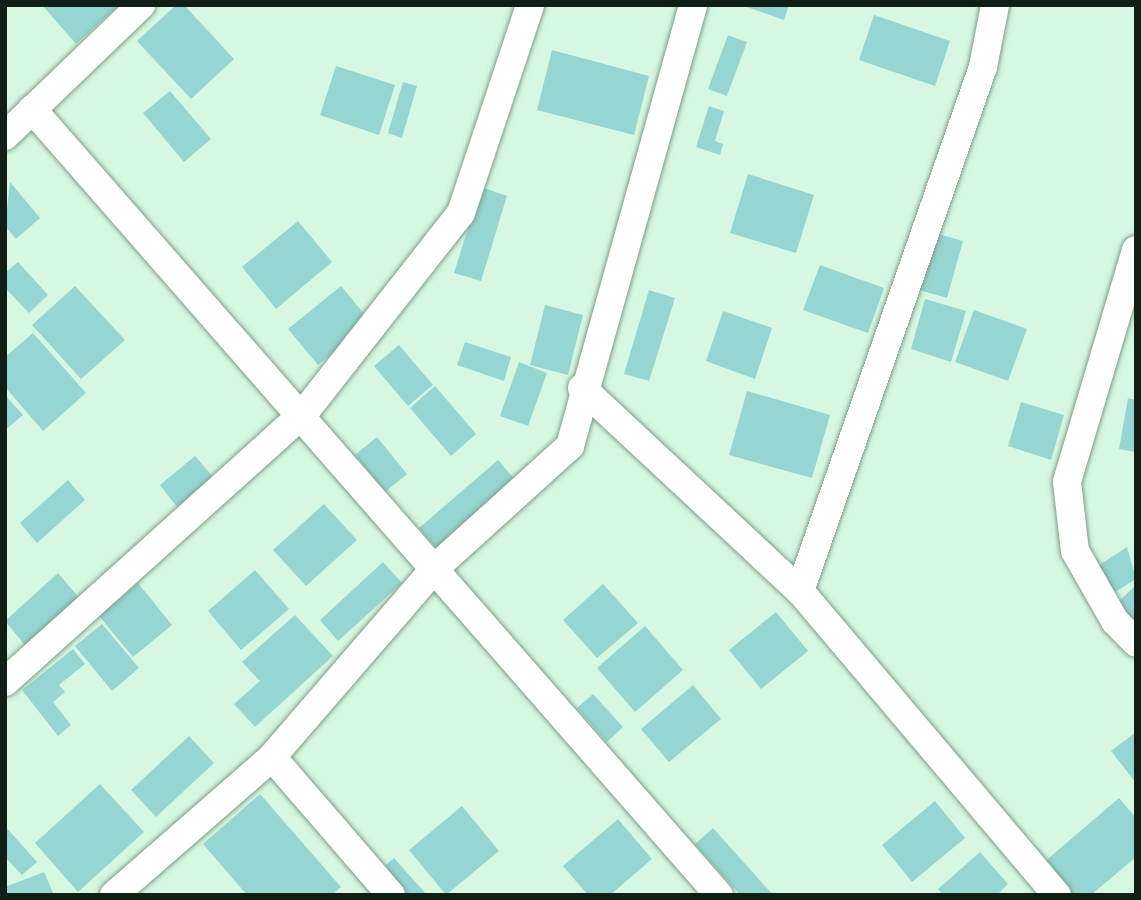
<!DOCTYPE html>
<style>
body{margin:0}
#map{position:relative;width:1141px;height:900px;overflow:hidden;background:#d6f7e2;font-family:Lato,sans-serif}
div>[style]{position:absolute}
.building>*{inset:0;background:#97d5d2}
.roads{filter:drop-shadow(0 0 2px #7e9d89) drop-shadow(0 0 2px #7e9d89)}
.street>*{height:28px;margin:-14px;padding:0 14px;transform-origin:14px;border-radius:14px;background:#fff}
span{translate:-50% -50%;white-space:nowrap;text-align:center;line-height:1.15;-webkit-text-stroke:5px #d6f7e2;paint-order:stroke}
.frame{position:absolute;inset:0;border:7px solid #111e16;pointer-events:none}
</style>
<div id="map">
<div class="building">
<i style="clip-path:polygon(42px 5px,114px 5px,116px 8px,76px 44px)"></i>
<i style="clip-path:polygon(176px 5px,184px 5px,234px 59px,191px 99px,137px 41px)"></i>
<i style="clip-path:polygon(741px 5px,789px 5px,784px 20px)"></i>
<i style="clip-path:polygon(874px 15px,950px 41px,935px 86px,859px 60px)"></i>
<i style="clip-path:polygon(728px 35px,747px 42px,727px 96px,708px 89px)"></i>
<i style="clip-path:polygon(552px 50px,649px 76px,634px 135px,537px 110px)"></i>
<i style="clip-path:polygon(336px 66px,395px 85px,379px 135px,320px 115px)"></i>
<i style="clip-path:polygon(403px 82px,417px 86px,402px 138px,388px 133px)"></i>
<i style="clip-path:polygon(170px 91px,211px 139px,184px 162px,143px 113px)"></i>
<i style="clip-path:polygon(709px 106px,724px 111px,715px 141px,723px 144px,720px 155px,696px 147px)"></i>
<i style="clip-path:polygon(748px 174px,814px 195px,796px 253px,730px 233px)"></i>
<i style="clip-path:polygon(10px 182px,40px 218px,16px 239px,5px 226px)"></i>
<i style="clip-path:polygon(481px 187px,507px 196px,481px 281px,454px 273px)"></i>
<i style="clip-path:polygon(298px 221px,332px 262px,276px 309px,242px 267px)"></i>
<i style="clip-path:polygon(935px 233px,963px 241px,947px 298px,919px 290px)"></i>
<i style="clip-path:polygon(18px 262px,48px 295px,29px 313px,5px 288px,5px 273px)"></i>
<i style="clip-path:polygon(820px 265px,884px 288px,868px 333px,803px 310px)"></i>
<i style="clip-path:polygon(75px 286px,125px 340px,81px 379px,32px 325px)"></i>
<i style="clip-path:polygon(341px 286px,370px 321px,318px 365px,288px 329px)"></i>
<i style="clip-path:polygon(649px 290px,675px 298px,649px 381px,624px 374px)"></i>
<i style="clip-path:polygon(925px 299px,966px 311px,951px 362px,911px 349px)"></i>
<i style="clip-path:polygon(545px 305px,583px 315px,568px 375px,530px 365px)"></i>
<i style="clip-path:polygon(974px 310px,1027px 329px,1008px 381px,955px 362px)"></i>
<i style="clip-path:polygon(723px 311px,772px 328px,755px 379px,706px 361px)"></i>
<i style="clip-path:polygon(33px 333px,86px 393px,43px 431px,5px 387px,5px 357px)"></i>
<i style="clip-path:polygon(465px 342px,511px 357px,504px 381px,457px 365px)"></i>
<i style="clip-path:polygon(399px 345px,433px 385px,408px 406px,374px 366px)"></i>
<i style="clip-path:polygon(519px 362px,547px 373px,528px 426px,500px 416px)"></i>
<i style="clip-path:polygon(435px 386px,476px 434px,451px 456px,410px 408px)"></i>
<i style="clip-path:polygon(747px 391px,830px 415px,812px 478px,729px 455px)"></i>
<i style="clip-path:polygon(5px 395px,23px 415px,5px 430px)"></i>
<i style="clip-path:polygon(1128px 398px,1136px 400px,1136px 452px,1119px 449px)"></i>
<i style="clip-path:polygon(1021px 402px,1064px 415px,1051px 460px,1008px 446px)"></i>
<i style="clip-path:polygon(377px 437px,407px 474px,385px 492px,355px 455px)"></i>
<i style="clip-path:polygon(195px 456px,213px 477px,177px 507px,160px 485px)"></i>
<i style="clip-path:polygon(498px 460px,517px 482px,438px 550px,419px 528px)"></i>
<i style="clip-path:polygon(68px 480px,85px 500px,37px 543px,20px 523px)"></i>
<i style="clip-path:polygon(324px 504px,357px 540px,306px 586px,273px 550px)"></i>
<i style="clip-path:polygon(1127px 547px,1136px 579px,1110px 595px,1093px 569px)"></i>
<i style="clip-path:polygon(383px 562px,402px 583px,338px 641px,320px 620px)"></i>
<i style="clip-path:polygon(255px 570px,289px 609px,241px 650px,208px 611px)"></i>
<i style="clip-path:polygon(58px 573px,81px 600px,25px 645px,5px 621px)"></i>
<i style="clip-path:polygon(138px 583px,172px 625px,133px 657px,99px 616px)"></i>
<i style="clip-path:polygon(603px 584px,638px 623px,597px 658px,563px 620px)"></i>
<i style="clip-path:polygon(1136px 585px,1136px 624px,1116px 604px)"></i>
<i style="clip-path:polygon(776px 612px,808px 651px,761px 689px,729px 650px)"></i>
<i style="clip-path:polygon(295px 615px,333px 656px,255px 727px,234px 704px,260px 681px,242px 662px)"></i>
<i style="clip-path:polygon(102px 624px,139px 668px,112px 691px,75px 646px)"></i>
<i style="clip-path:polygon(645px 626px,683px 670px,635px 712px,597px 668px)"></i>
<i style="clip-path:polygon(73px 649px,85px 664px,59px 685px,65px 692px,53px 702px,71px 725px,58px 736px,22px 690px)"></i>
<i style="clip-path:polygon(693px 685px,721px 719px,669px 762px,641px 729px)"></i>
<i style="clip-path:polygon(593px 694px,623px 727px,607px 742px,577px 708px)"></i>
<i style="clip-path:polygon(1136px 732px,1136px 783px,1111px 751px)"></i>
<i style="clip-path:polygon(189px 736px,214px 763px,156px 817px,131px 790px)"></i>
<i style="clip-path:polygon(100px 784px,144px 832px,78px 892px,35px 843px)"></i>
<i style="clip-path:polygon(260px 794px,341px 887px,332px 895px,247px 895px,203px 844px)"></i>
<i style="clip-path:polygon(1119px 798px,1136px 818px,1136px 857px,1091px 895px,1070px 895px,1043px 863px)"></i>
<i style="clip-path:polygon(935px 801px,965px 838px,912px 882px,882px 845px)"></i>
<i style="clip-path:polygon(462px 806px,499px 851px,446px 895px,409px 850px)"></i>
<i style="clip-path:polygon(618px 819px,652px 859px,610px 895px,588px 895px,563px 866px)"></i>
<i style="clip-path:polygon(5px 826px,37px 862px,22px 875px,5px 857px)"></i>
<i style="clip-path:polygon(713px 828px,773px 895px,740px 895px,695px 844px)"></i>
<i style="clip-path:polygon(980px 852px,1008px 884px,997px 895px,943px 895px,938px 889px)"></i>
<i style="clip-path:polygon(394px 858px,427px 895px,397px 895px,378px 872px)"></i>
<i style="clip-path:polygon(44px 872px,53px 893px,5px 895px,5px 887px)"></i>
</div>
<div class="roads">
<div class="street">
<i style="left:32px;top:109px;width:1044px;rotate:48.85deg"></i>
<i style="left:5px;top:136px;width:189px;rotate:-43.9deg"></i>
<i style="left:1136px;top:250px;width:242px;rotate:106.6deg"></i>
<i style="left:1067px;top:482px;width:69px;rotate:83.4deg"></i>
<i style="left:1075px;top:551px;width:81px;rotate:60.3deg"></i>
<i style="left:1115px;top:621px;width:30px;rotate:46deg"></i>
<i style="left:582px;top:388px;width:298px;rotate:43deg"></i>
<i style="left:800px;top:591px;width:398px;rotate:49.8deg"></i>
<i style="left:800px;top:591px;width:555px;rotate:-70.75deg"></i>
<i style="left:983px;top:67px;width:63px;rotate:-79deg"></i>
<i style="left:5px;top:682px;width:402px;rotate:-42deg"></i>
<i style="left:304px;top:413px;width:254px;rotate:-51.9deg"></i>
<i style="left:461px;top:213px;width:219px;rotate:-71.6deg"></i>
<i style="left:272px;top:757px;width:182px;rotate:49.2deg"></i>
<i style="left:114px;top:895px;width:210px;rotate:-41.1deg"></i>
<i style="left:272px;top:757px;width:250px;rotate:-49.2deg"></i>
<i style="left:435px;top:568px;width:182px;rotate:-42.1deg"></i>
<i style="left:570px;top:446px;width:458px;rotate:-74.4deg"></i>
</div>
</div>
<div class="frame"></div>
</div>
